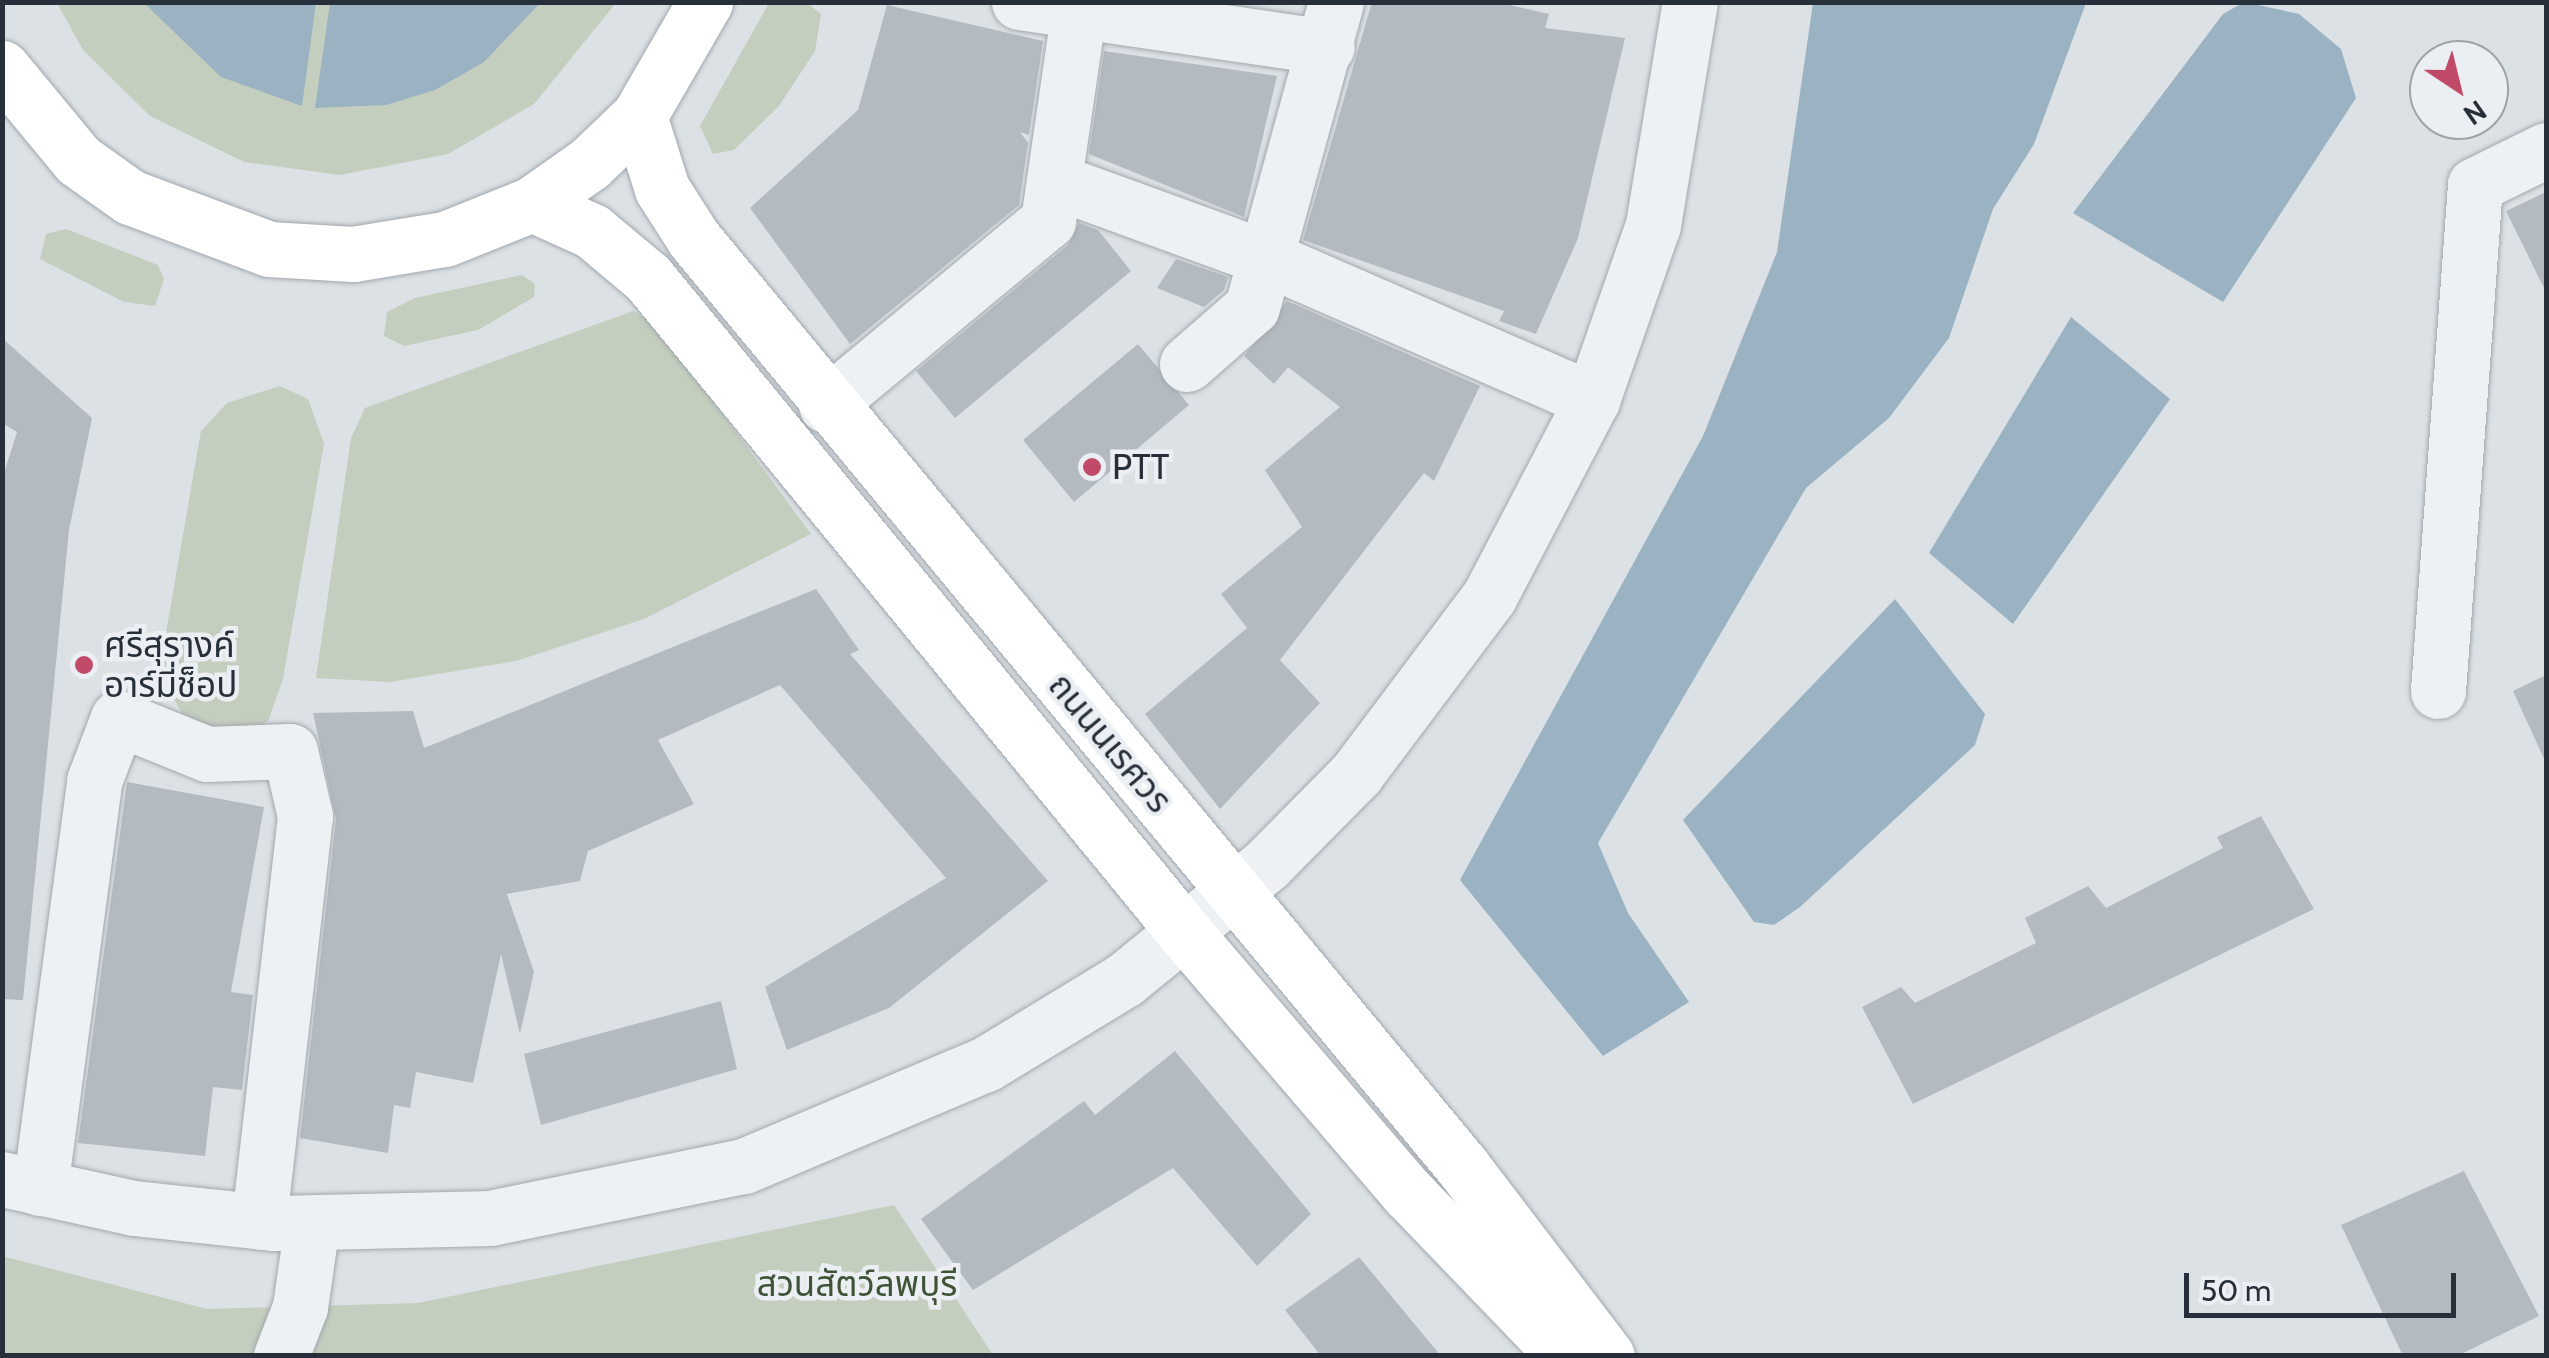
<!DOCTYPE html>
<meta charset="utf-8">
<style>
body{margin:0}
#map{position:relative;width:2549px;height:1358px;overflow:hidden;background:#dce1e5;font-family:Cabin,"Noto Sans Thai",sans-serif}
div>[style]{position:absolute}
.green>*{inset:0;background:#c4cebe}
.water>*{inset:0;background:#9ab2c2}
.building>*{inset:0;background:#b4bac1}
.roads{filter:drop-shadow(0 0 2px #a2a8ae) drop-shadow(0 0 2px #a2a8ae)}
.minor>*{height:55px;margin:-27.5px;padding:0 27.5px;transform-origin:27.5px;border-radius:27.5px;background:#eef1f4}
.major>*{height:55px;margin:-27.5px;padding:0 27.5px;transform-origin:27.5px;border-radius:27.5px;background:#fff}
.dots>*{width:28px;height:28px;translate:-50% -50%;box-sizing:border-box;border:5px solid #ebeff3;border-radius:50%}
span{translate:-50% -50%;white-space:nowrap;text-align:center;line-height:1.15;-webkit-text-stroke:9px #ebeff3;paint-order:stroke}
.poi-label{font-size:35px;color:#27303a}
.left{translate:0 -50%;text-align:left}
.street-label{font-size:35px;color:#27303a}
.park-label{font-size:35px;color:#3f5436}
.frame{position:absolute;inset:0;border:5px solid #27303a;pointer-events:none}
.north{position:absolute;left:2409px;top:40px;width:100px;height:100px;box-sizing:border-box;background:#ebeff3;border:2px solid #9da3a9;border-radius:50%;rotate:145deg;font-size:28px;font-weight:700;line-height:40px;text-align:center;color:#27303a}
.north::after{content:'';display:block;margin:auto;width:35px;height:45px;background:#c14a68;clip-path:polygon(50% 0,100% 100%,50% 72%,0 100%)}
.scale{position:absolute;left:2184px;top:1273px;width:272px;height:45px;box-sizing:border-box;border:5px solid #27303a;border-top:0;padding-left:12px;font-size:30px;line-height:35px;white-space:nowrap;color:#27303a;-webkit-text-stroke:8px #ebeff3;paint-order:stroke}
</style>
<div id="map">
<div class="green">
<i style="clip-path:polygon(57px 3px,616px 3px,534px 104px,448px 154px,340px 175px,244px 162px,150px 116px,83px 50px)"></i>
<i style="clip-path:polygon(769px 3px,807px 3px,821px 14px,815px 51px,779px 106px,734px 150px,713px 154px,700px 126px)"></i>
<i style="clip-path:polygon(66px 229px,158px 265px,164px 279px,155px 306px,124px 302px,40px 259px,46px 234px)"></i>
<i style="clip-path:polygon(522px 275px,535px 284px,534px 297px,478px 330px,404px 346px,384px 336px,387px 312px,415px 298px)"></i>
<i style="clip-path:polygon(633px 311px,657px 325px,811px 534px,644px 619px,516px 661px,390px 682px,316px 678px,351px 438px,365px 408px)"></i>
<i style="clip-path:polygon(280px 386px,308px 399px,324px 444px,283px 679px,268px 721px,235px 740px,191px 729px,159px 673px,201px 431px,227px 403px)"></i>
<i style="clip-path:polygon(894px 1205px,993px 1355px,3px 1355px,2px 1256px,207px 1309px,418px 1303px)"></i>
</div>
<div class="water">
<i style="clip-path:polygon(2244px 2px,2299px 14px,2341px 49px,2356px 98px,2223px 302px,2073px 213px,2223px 14px)"></i>
<i style="clip-path:polygon(144px 3px,316px 3px,302px 106px,221px 77px)"></i>
<i style="clip-path:polygon(330px 3px,330px 2px,540px 3px,484px 62px,435px 90px,386px 105px,315px 108px)"></i>
<i style="clip-path:polygon(1813px 3px,2086px 3px,2034px 144px,1993px 209px,1949px 338px,1889px 418px,1806px 488px,1598px 843px,1628px 913px,1689px 1002px,1603px 1056px,1460px 880px,1703px 436px,1777px 252px)"></i>
<i style="clip-path:polygon(2071px 317px,2170px 399px,2013px 624px,1929px 553px)"></i>
<i style="clip-path:polygon(1895px 599px,1985px 714px,1975px 745px,1800px 907px,1774px 925px,1754px 922px,1683px 820px)"></i>
</div>
<div class="building">
<i style="clip-path:polygon(1372px 2px,1496px 2px,1549px 14px,1545px 28px,1625px 38px,1578px 238px,1536px 334px,1499px 321px,1504px 311px,1303px 240px)"></i>
<i style="clip-path:polygon(887px 5px,1043px 41px,1029px 135px,1020px 132px,1028px 143px,1019px 205px,850px 344px,750px 208px,858px 110px)"></i>
<i style="clip-path:polygon(1104px 51px,1277px 76px,1244px 217px,1089px 154px)"></i>
<i style="clip-path:polygon(2546px 192px,2546px 292px,2506px 211px)"></i>
<i style="clip-path:polygon(1079px 223px,1098px 230px,1131px 271px,955px 418px,916px 371px,1068px 245px)"></i>
<i style="clip-path:polygon(1176px 259px,1228px 277px,1224px 290px,1204px 307px,1157px 288px)"></i>
<i style="clip-path:polygon(1287px 301px,1480px 386px,1434px 481px,1424px 473px,1280px 660px,1320px 703px,1220px 809px,1145px 714px,1247px 628px,1221px 594px,1302px 527px,1265px 470px,1340px 407px,1288px 367px,1274px 384px,1244px 356px)"></i>
<i style="clip-path:polygon(2px 338px,92px 418px,69px 530px,23px 1000px,2px 999px,2px 479px,17px 432px,2px 423px)"></i>
<i style="clip-path:polygon(1138px 344px,1189px 405px,1074px 502px,1023px 440px)"></i>
<i style="clip-path:polygon(816px 589px,859px 650px,850px 654px,1048px 881px,889px 1008px,787px 1050px,765px 987px,946px 878px,780px 685px,658px 740px,694px 804px,588px 851px,580px 881px,507px 894px,534px 972px,520px 1034px,501px 954px,473px 1083px,416px 1072px,410px 1108px,394px 1105px,388px 1153px,300px 1138px,336px 819px,313px 713px,413px 711px,424px 748px)"></i>
<i style="clip-path:polygon(2546px 675px,2546px 763px,2513px 691px)"></i>
<i style="clip-path:polygon(127px 782px,264px 807px,231px 992px,253px 995px,242px 1090px,213px 1087px,205px 1156px,78px 1143px)"></i>
<i style="clip-path:polygon(2261px 816px,2314px 909px,1913px 1104px,1862px 1007px,1901px 987px,1915px 1003px,2036px 943px,2025px 918px,2088px 886px,2106px 908px,2223px 848px,2217px 837px)"></i>
<i style="clip-path:polygon(721px 1001px,737px 1069px,541px 1125px,524px 1054px)"></i>
<i style="clip-path:polygon(1175px 1051px,1311px 1214px,1257px 1266px,1173px 1168px,973px 1290px,921px 1219px,1084px 1101px,1095px 1115px)"></i>
<i style="clip-path:polygon(2464px 1171px,2539px 1316px,2457px 1356px,2403px 1356px,2341px 1225px)"></i>
<i style="clip-path:polygon(1359px 1257px,1441px 1356px,1321px 1356px,1285px 1310px)"></i>
</div>
<div class="roads">
<div class="minor">
<i style="left:1019px;top:2px;width:311px;rotate:8.3deg"></i>
<i style="left:1055px;top:181px;width:225px;rotate:20deg"></i>
<i style="left:1266px;top:258px;width:356px;rotate:23.5deg"></i>
<i style="left:1187px;top:364px;width:86px;rotate:-41.2deg"></i>
<i style="left:1252px;top:307px;width:316px;rotate:-74.6deg"></i>
<i style="left:826px;top:405px;width:288px;rotate:-39.7deg"></i>
<i style="left:1048px;top:221px;width:221px;rotate:-81.7deg"></i>
<i style="left:2438px;top:691px;width:507px;rotate:-85.82deg"></i>
<i style="left:2475px;top:185px;width:79px;rotate:-26.2deg"></i>
<i style="left:2px;top:1179px;width:135px;rotate:12.4deg"></i>
<i style="left:134px;top:1208px;width:142px;rotate:6.1deg"></i>
<i style="left:275px;top:1223px;width:215px;rotate:-1.3deg"></i>
<i style="left:490px;top:1218px;width:259px;rotate:-11.6deg"></i>
<i style="left:744px;top:1166px;width:263px;rotate:-22.9deg"></i>
<i style="left:986px;top:1064px;width:162px;rotate:-31.3deg"></i>
<i style="left:1124px;top:980px;width:184px;rotate:-39deg"></i>
<i style="left:1267px;top:864px;width:127px;rotate:-45.3deg"></i>
<i style="left:1356px;top:774px;width:221px;rotate:-53.1deg"></i>
<i style="left:1489px;top:597px;width:222px;rotate:-62.4deg"></i>
<i style="left:1592px;top:400px;width:185px;rotate:-70.8deg"></i>
<i style="left:1653px;top:225px;width:226px;rotate:-80.6deg"></i>
<i style="left:40px;top:1188px;width:411px;rotate:-82.4deg"></i>
<i style="left:94px;top:781px;width:67px;rotate:-69.1deg"></i>
<i style="left:118px;top:718px;width:96px;rotate:22deg"></i>
<i style="left:207px;top:754px;width:83px;rotate:-2.1deg"></i>
<i style="left:290px;top:751px;width:67px;rotate:77deg"></i>
<i style="left:305px;top:816px;width:408px;rotate:96.5deg"></i>
<i style="left:281px;top:1356px;width:53px;rotate:-68.8deg"></i>
<i style="left:300px;top:1307px;width:84px;rotate:-81.8deg"></i>
</div>
<div class="major">
<i style="left:2px;top:68px;width:119px;rotate:50.4deg"></i>
<i style="left:78px;top:160px;width:64px;rotate:35.4deg"></i>
<i style="left:130px;top:197px;width:148px;rotate:20.5deg"></i>
<i style="left:269px;top:249px;width:84px;rotate:3.4deg"></i>
<i style="left:353px;top:254px;width:93px;rotate:-9.3deg"></i>
<i style="left:445px;top:239px;width:94px;rotate:-21.9deg"></i>
<i style="left:532px;top:204px;width:70px;rotate:-35.1deg"></i>
<i style="left:589px;top:164px;width:69px;rotate:-43.8deg"></i>
<i style="left:639px;top:116px;width:132px;rotate:-59.9deg"></i>
<i style="left:639px;top:116px;width:77px;rotate:72.5deg"></i>
<i style="left:662px;top:189px;width:59px;rotate:57.4deg"></i>
<i style="left:694px;top:239px;width:1204px;rotate:50.36deg"></i>
<i style="left:1462px;top:1166px;width:239px;rotate:52.7deg"></i>
<i style="left:532px;top:204px;width:66px;rotate:24.2deg"></i>
<i style="left:592px;top:231px;width:73px;rotate:40deg"></i>
<i style="left:648px;top:278px;width:847px;rotate:50.65deg"></i>
<i style="left:1185px;top:933px;width:343px;rotate:49.4deg"></i>
<i style="left:1408px;top:1193px;width:226px;rotate:46.1deg"></i>
</div>
</div>
<div class="dots">
<i style="left:1092px;top:467px;background:#c14a68"></i>
<i style="left:84px;top:665px;background:#c14a68"></i>
</div>
<div class="poi-label">
<span class="left" style="left:1112px;top:467px">PTT</span>
<span class="left" style="left:104px;top:665px">ศรีสุรางค์<br>อาร์มี่ช็อป</span>
</div>
<div class="street-label">
<span style="left:1110px;top:743px;rotate:50deg">ถนนนเรศวร</span>
</div>
<div class="park-label">
<span style="left:857px;top:1284px">สวนสัตว์ลพบุรี</span>
</div>
<div class="frame"></div>
<div class="north">N</div>
<div class="scale">50 m</div>
</div>
